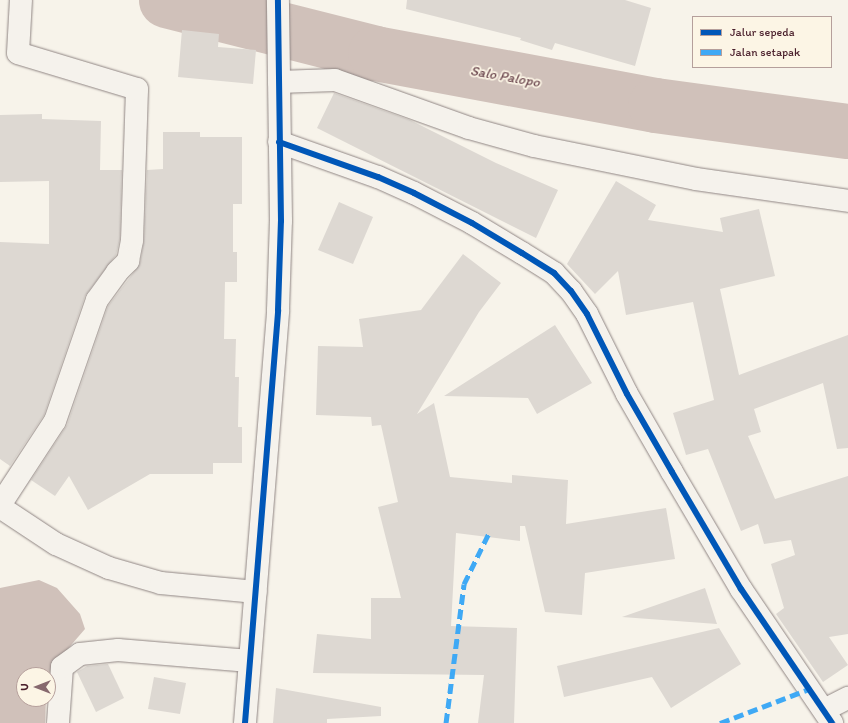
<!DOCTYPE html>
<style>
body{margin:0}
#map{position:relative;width:848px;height:723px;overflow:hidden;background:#f7f3ea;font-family:Itim,sans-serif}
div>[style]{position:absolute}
.water>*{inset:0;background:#d0c1ba}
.river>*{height:55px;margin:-27.5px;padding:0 27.5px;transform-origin:27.5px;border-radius:27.5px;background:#d0c1ba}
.building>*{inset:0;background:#ddd8d2}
.roads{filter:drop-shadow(0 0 1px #908684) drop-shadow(0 0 1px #908684)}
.street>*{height:22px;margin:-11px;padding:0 11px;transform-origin:11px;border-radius:11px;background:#f5f2ec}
.secondary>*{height:22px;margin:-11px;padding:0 11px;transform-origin:11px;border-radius:11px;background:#f5f2ec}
.quiet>*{height:5px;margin-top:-2.5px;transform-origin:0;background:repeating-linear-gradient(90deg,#3fa9f5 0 10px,transparent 0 15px)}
.cycleway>*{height:6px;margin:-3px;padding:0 3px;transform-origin:3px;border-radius:3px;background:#0057b8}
span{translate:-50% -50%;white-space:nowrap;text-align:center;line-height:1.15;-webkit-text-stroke:3.5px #fcf5e5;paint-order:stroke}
.water-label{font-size:14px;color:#6d4950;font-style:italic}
.legend{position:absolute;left:692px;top:16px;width:140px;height:52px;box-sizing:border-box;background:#fcf5e5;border:1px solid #b59f9b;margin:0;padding:5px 7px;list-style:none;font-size:12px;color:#4a1f2b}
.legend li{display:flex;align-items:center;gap:8px;height:20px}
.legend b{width:20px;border:1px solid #b59f9b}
.north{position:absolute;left:16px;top:667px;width:40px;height:40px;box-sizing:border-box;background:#fcf5e5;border:1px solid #b59f9b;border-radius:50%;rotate:270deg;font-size:11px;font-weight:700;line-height:16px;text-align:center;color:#4a1f2b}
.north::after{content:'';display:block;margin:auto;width:14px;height:18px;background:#87696e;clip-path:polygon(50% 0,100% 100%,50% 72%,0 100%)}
</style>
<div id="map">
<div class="water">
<i style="clip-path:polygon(39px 580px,57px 588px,80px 614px,85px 629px,53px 666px,48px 690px,48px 675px,24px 675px,24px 699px,46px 699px,45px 723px,0 723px,0 588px)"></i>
</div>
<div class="river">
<i style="left:166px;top:0;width:216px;rotate:14.2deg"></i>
<i style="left:375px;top:53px;width:285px;rotate:10.5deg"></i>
<i style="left:655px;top:105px;width:195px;rotate:7.7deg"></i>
</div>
<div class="building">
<i style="clip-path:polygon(407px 0,625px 0,651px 8px,635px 66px,555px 43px,552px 50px,520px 40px,521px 38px,406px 9px)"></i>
<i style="clip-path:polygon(182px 30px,219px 34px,218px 47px,256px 50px,253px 84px,178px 77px)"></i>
<i style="clip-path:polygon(334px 93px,410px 120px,496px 163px,558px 190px,536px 238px,317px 128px)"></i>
<i style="clip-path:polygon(42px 114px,42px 119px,101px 121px,100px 170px,122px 170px,120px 239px,116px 255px,85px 296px,44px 415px,10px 466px,0 459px,0 242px,49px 244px,49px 181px,0 182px,0 115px)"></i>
<i style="clip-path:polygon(163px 132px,200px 132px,200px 137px,242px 137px,242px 204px,233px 204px,233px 252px,237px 252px,237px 282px,225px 282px,224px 339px,236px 339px,235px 377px,239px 377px,238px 427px,242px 427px,242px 463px,213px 463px,213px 474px,150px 474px,88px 510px,69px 476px,55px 496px,31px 480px,67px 425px,108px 306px,140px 264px,144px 240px,147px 170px,163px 169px)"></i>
<i style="clip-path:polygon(616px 181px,656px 205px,648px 220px,723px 232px,720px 218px,759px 209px,775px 276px,720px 289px,739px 375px,848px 335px,848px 448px,837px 449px,823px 383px,754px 409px,761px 432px,748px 436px,775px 499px,848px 476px,848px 634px,829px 637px,848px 665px,823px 682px,776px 614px,784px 608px,771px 564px,795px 555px,791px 540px,764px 544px,758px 524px,741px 531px,708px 449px,686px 455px,673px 413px,714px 400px,693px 302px,626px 315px,618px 271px,595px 294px,567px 264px)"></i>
<i style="clip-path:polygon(339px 202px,373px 217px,353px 264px,318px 250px)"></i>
<i style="clip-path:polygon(463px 254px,501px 283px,479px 312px,417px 414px,434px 403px,450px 477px,512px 483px,512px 475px,568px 480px,566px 524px,666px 508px,675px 559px,585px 573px,582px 615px,545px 612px,525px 526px,520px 526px,520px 541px,456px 533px,451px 626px,517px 628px,514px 723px,478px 723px,484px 675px,313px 673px,317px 634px,371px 639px,371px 598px,401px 598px,378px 507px,398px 502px,381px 425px,372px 426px,371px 417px,316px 415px,318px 346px,363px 347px,359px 319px,421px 310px)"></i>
<i style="clip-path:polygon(555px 325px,592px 383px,537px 414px,528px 398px,444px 396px)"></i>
<i style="clip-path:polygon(705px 588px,717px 624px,622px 617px)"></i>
<i style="clip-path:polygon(719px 628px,741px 664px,671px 708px,652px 677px,564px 697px,557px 666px)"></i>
<i style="clip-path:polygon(108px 664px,124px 698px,96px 712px,77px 672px,87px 666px)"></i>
<i style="clip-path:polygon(154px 677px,186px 683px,180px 714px,148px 709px)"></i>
<i style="clip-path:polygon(276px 688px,381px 707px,381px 716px,327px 719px,327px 723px,273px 723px)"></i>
</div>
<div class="roads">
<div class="street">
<i style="left:279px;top:82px;width:56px;rotate:-2deg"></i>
<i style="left:335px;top:80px;width:142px;rotate:19.7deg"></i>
<i style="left:469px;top:128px;width:67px;rotate:15.5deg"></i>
<i style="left:534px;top:146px;width:165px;rotate:11.5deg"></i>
<i style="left:696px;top:179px;width:154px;rotate:8.2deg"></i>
<i style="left:279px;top:142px;width:105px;rotate:19.5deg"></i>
<i style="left:378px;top:177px;width:39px;rotate:24deg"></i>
<i style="left:414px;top:193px;width:65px;rotate:27.3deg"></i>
<i style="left:472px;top:223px;width:58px;rotate:31deg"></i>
<i style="left:522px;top:253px;width:38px;rotate:32deg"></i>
<i style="left:554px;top:273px;width:25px;rotate:47deg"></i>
<i style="left:571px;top:291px;width:28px;rotate:55deg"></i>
<i style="left:587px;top:314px;width:89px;rotate:63.4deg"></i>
<i style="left:627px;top:394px;width:90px;rotate:60deg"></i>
<i style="left:672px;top:472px;width:136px;rotate:59.5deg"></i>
<i style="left:741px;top:589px;width:162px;rotate:55.8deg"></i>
<i style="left:0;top:505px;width:100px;rotate:-56.8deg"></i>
<i style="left:55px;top:421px;width:128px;rotate:-70.9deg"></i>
<i style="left:97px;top:300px;width:34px;rotate:-54deg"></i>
<i style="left:117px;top:272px;width:16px;rotate:-45deg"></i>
<i style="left:128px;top:261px;width:21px;rotate:-79deg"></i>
<i style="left:132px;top:240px;width:151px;rotate:-88.1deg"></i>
<i style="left:137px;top:89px;width:124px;rotate:-163.2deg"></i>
<i style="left:18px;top:53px;width:53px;rotate:-86.8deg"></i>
<i style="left:0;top:507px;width:67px;rotate:33.5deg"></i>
<i style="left:56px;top:544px;width:58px;rotate:24.4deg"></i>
<i style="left:109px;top:568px;width:54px;rotate:16.1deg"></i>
<i style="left:161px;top:583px;width:95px;rotate:5.4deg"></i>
<i style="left:824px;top:710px;width:27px;rotate:-27deg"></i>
<i style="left:58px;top:723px;width:56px;rotate:-85.9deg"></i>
<i style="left:62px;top:667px;width:22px;rotate:-36deg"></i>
<i style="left:80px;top:654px;width:38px;rotate:-6deg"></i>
<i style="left:118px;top:650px;width:132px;rotate:4.8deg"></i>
</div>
<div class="secondary">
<i style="left:245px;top:723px;width:414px;rotate:-85.4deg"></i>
<i style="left:278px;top:310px;width:89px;rotate:-88.1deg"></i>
<i style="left:281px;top:221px;width:221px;rotate:-90.8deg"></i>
</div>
</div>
<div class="quiet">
<i style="left:446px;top:723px;width:140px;rotate:-82.6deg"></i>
<i style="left:464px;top:584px;width:59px;rotate:-63.9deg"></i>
<i style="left:720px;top:723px;width:95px;rotate:-20.9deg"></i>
</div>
<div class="cycleway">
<i style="left:279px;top:142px;width:105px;rotate:19.5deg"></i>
<i style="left:378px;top:177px;width:39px;rotate:24deg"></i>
<i style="left:414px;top:193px;width:65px;rotate:27.3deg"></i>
<i style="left:472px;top:223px;width:58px;rotate:31deg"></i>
<i style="left:522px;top:253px;width:38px;rotate:32deg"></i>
<i style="left:554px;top:273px;width:25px;rotate:47deg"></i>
<i style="left:571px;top:291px;width:28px;rotate:55deg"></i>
<i style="left:587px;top:314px;width:89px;rotate:63.4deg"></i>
<i style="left:627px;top:394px;width:90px;rotate:60deg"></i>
<i style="left:672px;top:472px;width:136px;rotate:59.5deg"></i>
<i style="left:741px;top:589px;width:162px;rotate:55.8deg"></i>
<i style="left:245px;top:723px;width:414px;rotate:-85.4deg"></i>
<i style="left:278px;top:310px;width:89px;rotate:-88.1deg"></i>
<i style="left:281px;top:221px;width:221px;rotate:-90.8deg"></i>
</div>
<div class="water-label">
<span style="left:505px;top:77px;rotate:10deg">Salo Palopo</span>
</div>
<ul class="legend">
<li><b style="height:5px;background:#0057b8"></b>Jalur sepeda</li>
<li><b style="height:5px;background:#3fa9f5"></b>Jalan setapak</li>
</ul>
<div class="north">U</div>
</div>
